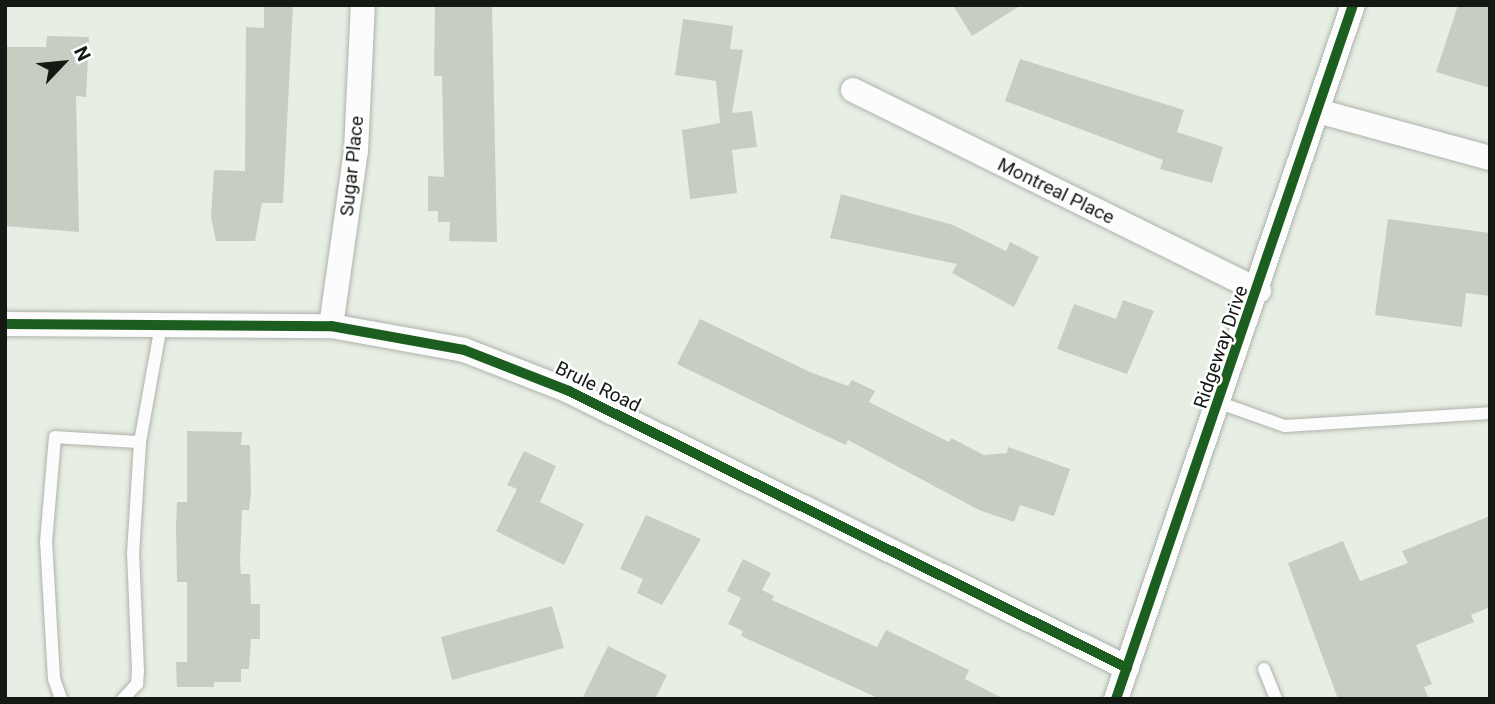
<!DOCTYPE html>
<style>
body{margin:0}
#map{position:relative;width:1495px;height:704px;overflow:hidden;background:#e7eee4;font-family:Roboto,sans-serif}
div>[style]{position:absolute}
.building>*{inset:0;background:#c6cec2}
.roads{filter:drop-shadow(0 0 2px #aeb3ab) drop-shadow(0 0 2px #aeb3ab)}
.lane>*{height:12px;margin:-6px;padding:0 6px;transform-origin:6px;border-radius:6px;background:#fbfcfb}
.street>*{height:24px;margin:-12px;padding:0 12px;transform-origin:12px;border-radius:12px;background:#fbfcfb}
.cycleway>*{height:10px;margin:-5px;padding:0 5px;transform-origin:5px;border-radius:5px;background:#1b5e20}
span{translate:-50% -50%;white-space:nowrap;text-align:center;line-height:1.15;-webkit-text-stroke:5px #fff;paint-order:stroke}
.street-label{font-size:19px;color:#141913}
.frame{position:absolute;inset:0;border:7px solid #141913;pointer-events:none}
.north{position:absolute;left:28px;top:28px;width:70px;height:70px;-webkit-text-stroke:5px #fff;paint-order:stroke;rotate:64deg;font-size:19px;font-weight:700;line-height:28px;text-align:center;color:#141913}
.north::after{content:'';display:block;margin:auto;width:24px;height:32px;background:#141913;clip-path:polygon(50% 0,100% 100%,50% 72%,0 100%)}
</style>
<div id="map">
<div class="building">
<i style="clip-path:polygon(264px 5px,293px 5px,283px 203px,262px 203px,255px 241px,216px 241px,211px 217px,214px 170px,245px 171px,246px 27px,264px 28px)"></i>
<i style="clip-path:polygon(435px 5px,492px 5px,497px 242px,449px 241px,450px 222px,438px 222px,438px 211px,428px 211px,428px 176px,444px 177px,442px 76px,434px 76px)"></i>
<i style="clip-path:polygon(953px 5px,1021px 5px,972px 36px)"></i>
<i style="clip-path:polygon(1458px 5px,1490px 5px,1490px 88px,1436px 72px)"></i>
<i style="clip-path:polygon(683px 19px,733px 26px,730px 49px,743px 50px,732px 113px,752px 111px,757px 147px,732px 150px,737px 193px,690px 199px,682px 130px,720px 123px,716px 81px,675px 75px)"></i>
<i style="clip-path:polygon(47px 36px,89px 37px,86px 97px,76px 96px,79px 232px,5px 226px,5px 47px,46px 47px)"></i>
<i style="clip-path:polygon(1020px 59px,1184px 110px,1177px 132px,1223px 147px,1212px 183px,1160px 169px,1163px 160px,1005px 101px)"></i>
<i style="clip-path:polygon(841px 194px,953px 225px,1006px 251px,1010px 242px,1039px 257px,1014px 307px,952px 273px,957px 264px,830px 238px)"></i>
<i style="clip-path:polygon(1388px 219px,1490px 233px,1490px 296px,1466px 293px,1462px 327px,1375px 315px)"></i>
<i style="clip-path:polygon(1123px 300px,1154px 311px,1127px 374px,1057px 349px,1074px 304px,1116px 319px)"></i>
<i style="clip-path:polygon(700px 319px,810px 372px,848px 386px,852px 380px,875px 391px,869px 402px,949px 442px,951px 438px,984px 455px,1007px 453px,1008px 447px,1070px 469px,1054px 516px,1020px 505px,1014px 522px,979px 510px,848px 440px,846px 445px,811px 429px,677px 364px)"></i>
<i style="clip-path:polygon(187px 431px,242px 432px,241px 445px,250px 445px,251px 492px,249px 510px,242px 510px,240px 561px,241px 574px,250px 574px,251px 604px,260px 604px,260px 639px,251px 639px,249px 669px,241px 669px,241px 682px,214px 682px,214px 687px,177px 687px,176px 662px,187px 662px,187px 582px,177px 582px,176px 526px,177px 502px,187px 502px)"></i>
<i style="clip-path:polygon(524px 451px,556px 466px,540px 502px,584px 524px,564px 565px,496px 531px,517px 489px,507px 485px)"></i>
<i style="clip-path:polygon(646px 515px,701px 539px,662px 605px,637px 593px,643px 579px,620px 569px)"></i>
<i style="clip-path:polygon(1490px 516px,1490px 607px,1471px 615px,1474px 622px,1416px 645px,1432px 684px,1424px 687px,1429px 699px,1338px 699px,1288px 563px,1343px 541px,1360px 581px,1408px 563px,1402px 551px)"></i>
<i style="clip-path:polygon(743px 559px,771px 573px,762px 590px,774px 596px,772px 600px,877px 647px,886px 630px,969px 670px,965px 679px,1004px 699px,880px 699px,741px 636px,743px 631px,728px 624px,741px 598px,727px 591px)"></i>
<i style="clip-path:polygon(552px 606px,564px 648px,452px 680px,441px 637px)"></i>
<i style="clip-path:polygon(608px 646px,667px 675px,655px 699px,582px 699px)"></i>
</div>
<div class="roads">
<div class="lane">
<i style="left:1220px;top:403px;width:69px;rotate:19.5deg"></i>
<i style="left:1285px;top:426px;width:205px;rotate:-3.6deg"></i>
<i style="left:1264px;top:669px;width:32px;rotate:68deg"></i>
<i style="left:61px;top:699px;width:21px;rotate:-109deg"></i>
<i style="left:54px;top:679px;width:137px;rotate:-93.3deg"></i>
<i style="left:46px;top:542px;width:105px;rotate:-85.1deg"></i>
<i style="left:55px;top:437px;width:85px;rotate:3.4deg"></i>
<i style="left:123px;top:699px;width:21px;rotate:-47deg"></i>
<i style="left:137px;top:684px;width:13px;rotate:-86deg"></i>
<i style="left:138px;top:671px;width:117px;rotate:-92.4deg"></i>
<i style="left:133px;top:554px;width:112px;rotate:-86.4deg"></i>
<i style="left:140px;top:442px;width:119px;rotate:-79.8deg"></i>
</div>
<div class="street">
<i style="left:853px;top:90px;width:453px;rotate:26.3deg"></i>
<i style="left:1318px;top:111px;width:178px;rotate:15.3deg"></i>
<i style="left:5px;top:324px;width:326px;rotate:0.4deg"></i>
<i style="left:331px;top:326px;width:135px;rotate:10.2deg"></i>
<i style="left:464px;top:350px;width:113px;rotate:21.3deg"></i>
<i style="left:569px;top:391px;width:623px;rotate:26.4deg"></i>
<i style="left:331px;top:326px;width:177px;rotate:-81.9deg"></i>
<i style="left:356px;top:151px;width:146px;rotate:-87.3deg"></i>
<i style="left:1116px;top:699px;width:733px;rotate:-71.15deg"></i>
</div>
</div>
<div class="cycleway">
<i style="left:5px;top:324px;width:326px;rotate:0.4deg"></i>
<i style="left:331px;top:326px;width:135px;rotate:10.2deg"></i>
<i style="left:464px;top:350px;width:113px;rotate:21.3deg"></i>
<i style="left:569px;top:391px;width:623px;rotate:26.4deg"></i>
<i style="left:1116px;top:699px;width:733px;rotate:-71.15deg"></i>
</div>
<div class="street-label">
<span style="left:352px;top:166px;rotate:-84deg">Sugar Place</span>
<span style="left:1056px;top:191px;rotate:26deg">Montreal Place</span>
<span style="left:1221px;top:347px;rotate:-71deg">Ridgeway Drive</span>
<span style="left:598px;top:387px;rotate:26deg">Brule Road</span>
</div>
<div class="frame"></div>
<div class="north">N</div>
</div>
